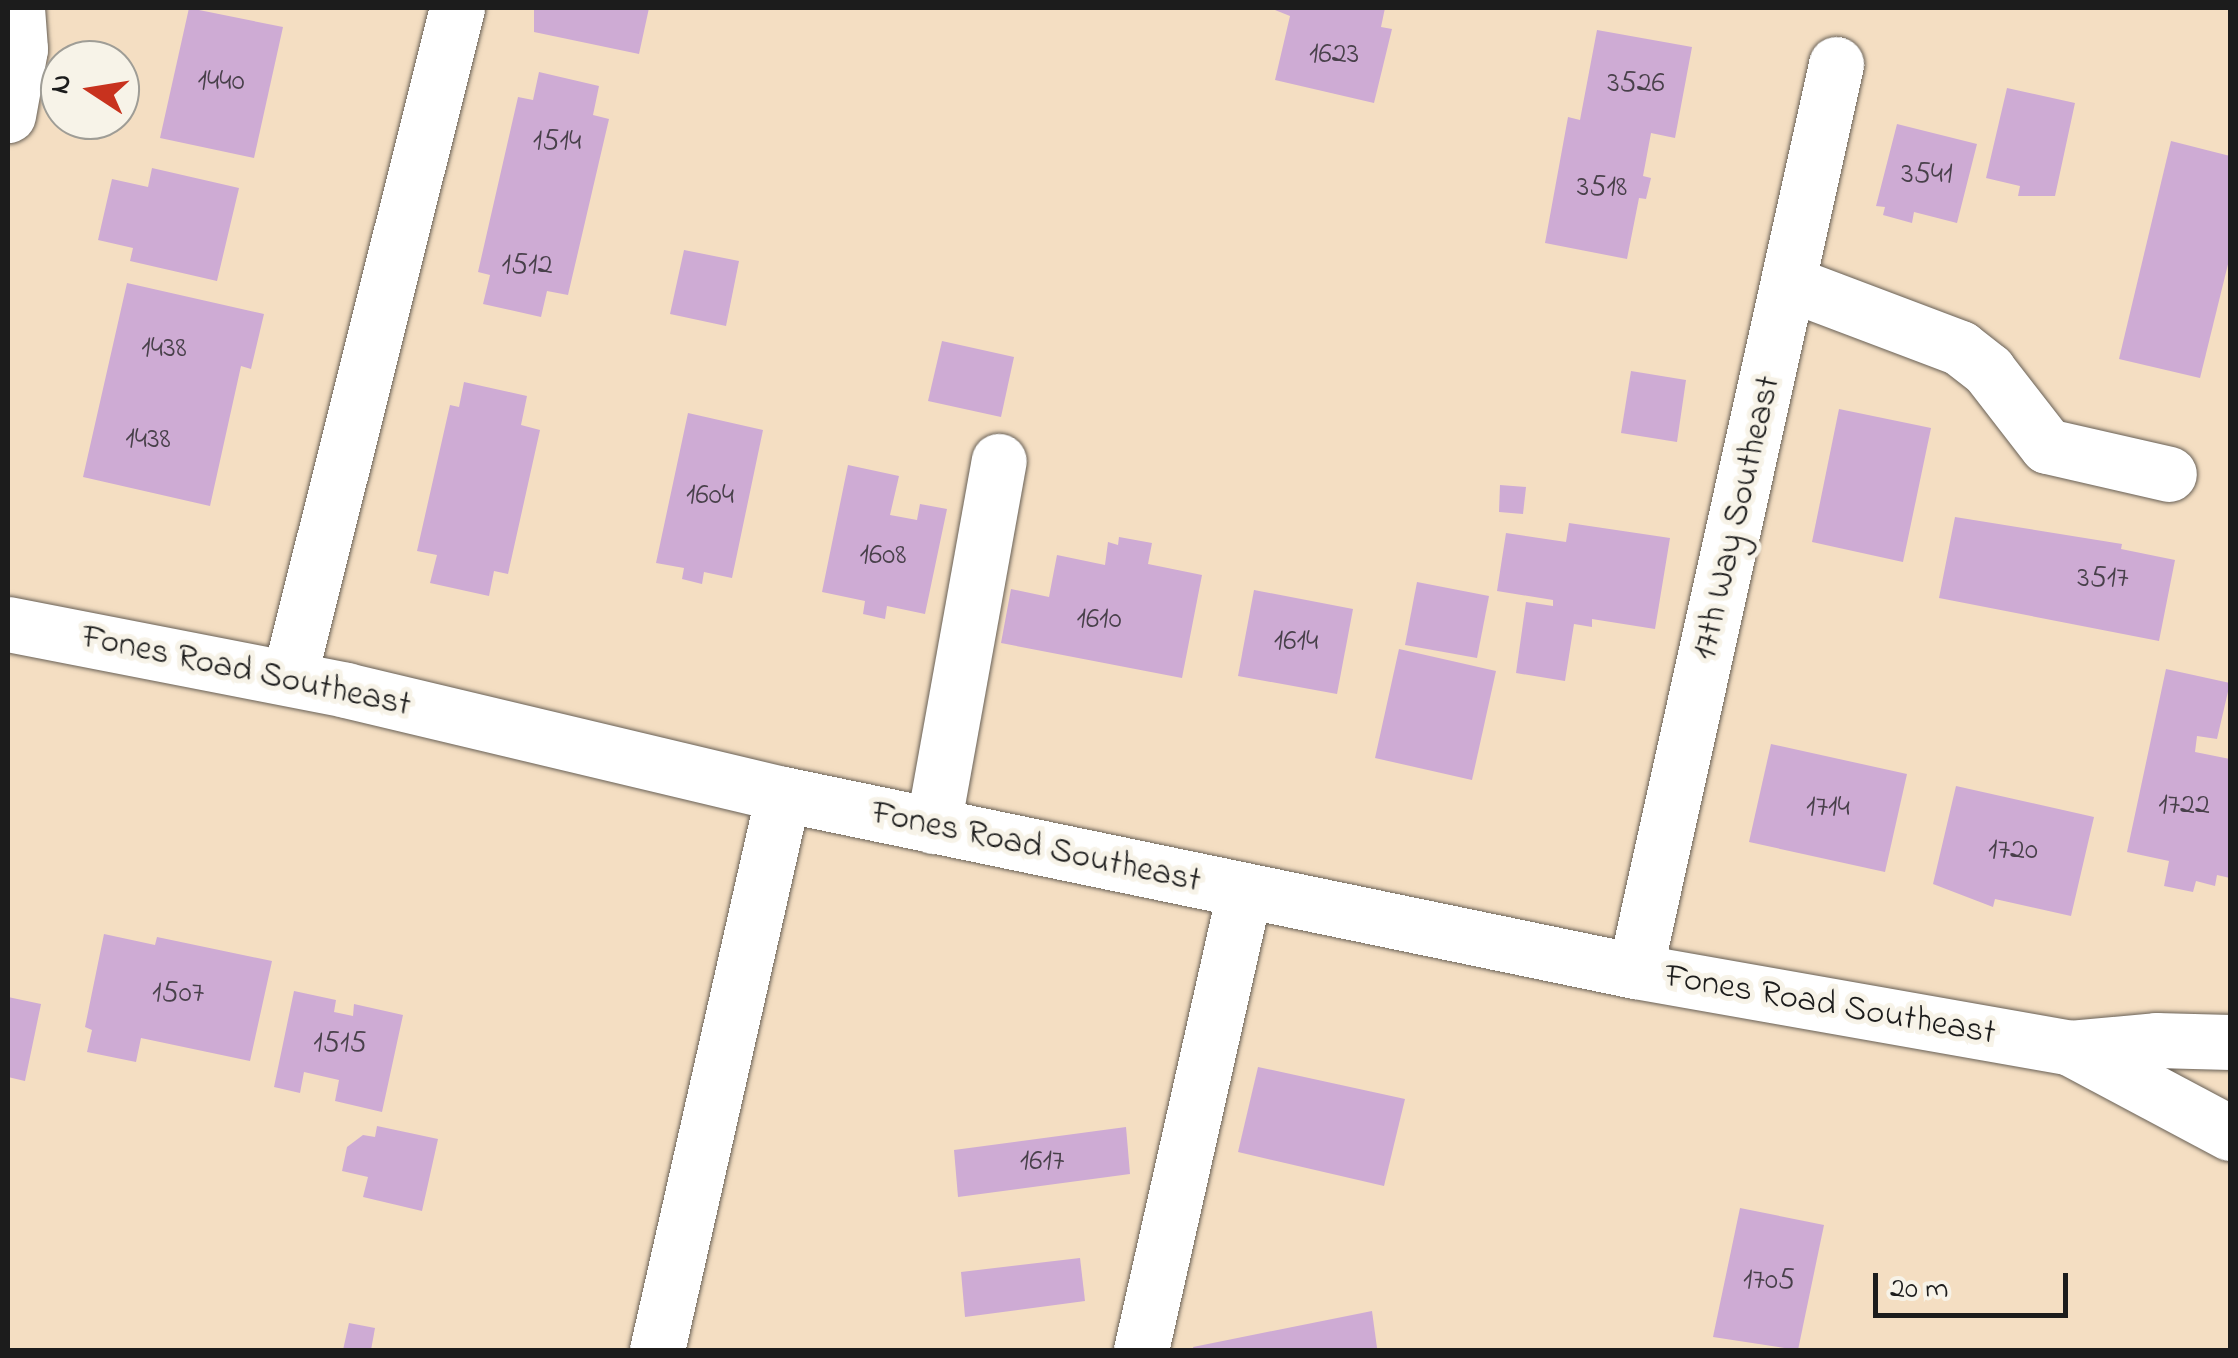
<!DOCTYPE html>
<style>
body{margin:0}
#map{position:relative;width:2238px;height:1358px;overflow:hidden;background:#f4dec2;font-family:"Indie Flower",sans-serif}
div>[style]{position:absolute}
.building>*{inset:0;background:#ceabd4}
.roads{filter:drop-shadow(0 0 2px #686056) drop-shadow(0 0 2px #686056)}
.minor>*{height:55px;margin:-27.5px;padding:0 27.5px;transform-origin:27.5px;border-radius:27.5px;background:#fff}
span{translate:-50% -50%;white-space:nowrap;text-align:center;line-height:1.15;-webkit-text-stroke:10px #f7f3e8;paint-order:stroke}
.number-label{font-size:30px;color:#48404a}
.number-label span{-webkit-text-stroke-width:0}
.street-label{font-size:35px;color:#1c1c1c}
.frame{position:absolute;inset:0;border:10px solid #1c1c1c;pointer-events:none}
.north{position:absolute;left:40px;top:40px;width:100px;height:100px;box-sizing:border-box;background:#f7f3e8;border:2px solid #9f9d96;border-radius:50%;rotate:282deg;font-size:28px;font-weight:700;line-height:40px;text-align:center;color:#1c1c1c}
.north::after{content:'';display:block;margin:auto;width:35px;height:45px;background:#c8321e;clip-path:polygon(50% 0,100% 100%,50% 72%,0 100%)}
.scale{position:absolute;left:1873px;top:1273px;width:195px;height:45px;box-sizing:border-box;border:5px solid #1c1c1c;border-top:0;padding-left:12px;font-size:30px;line-height:35px;white-space:nowrap;color:#1c1c1c;-webkit-text-stroke:8px #f7f3e8;paint-order:stroke}
</style>
<div id="map">
<div class="building">
<i style="clip-path:polygon(189px 8px,283px 27px,254px 158px,160px 138px)"></i>
<i style="clip-path:polygon(534px 8px,649px 8px,639px 54px,534px 32px)"></i>
<i style="clip-path:polygon(1270px 8px,1385px 8px,1381px 27px,1392px 29px,1374px 103px,1275px 80px,1290px 16px)"></i>
<i style="clip-path:polygon(1597px 30px,1692px 47px,1675px 138px,1651px 133px,1643px 176px,1651px 178px,1646px 199px,1639px 198px,1627px 259px,1545px 243px,1568px 117px,1580px 120px)"></i>
<i style="clip-path:polygon(539px 72px,599px 86px,593px 115px,609px 119px,568px 295px,547px 291px,541px 317px,483px 304px,490px 275px,478px 272px,518px 97px,533px 100px)"></i>
<i style="clip-path:polygon(2007px 88px,2075px 103px,2055px 196px,2018px 196px,2020px 186px,1986px 178px)"></i>
<i style="clip-path:polygon(1897px 124px,1977px 144px,1957px 223px,1914px 212px,1912px 223px,1883px 215px,1885px 207px,1876px 206px)"></i>
<i style="clip-path:polygon(2171px 141px,2230px 156px,2230px 256px,2200px 378px,2119px 359px)"></i>
<i style="clip-path:polygon(152px 168px,239px 188px,217px 281px,130px 261px,133px 248px,98px 240px,112px 179px,148px 187px)"></i>
<i style="clip-path:polygon(684px 250px,739px 261px,726px 326px,670px 314px)"></i>
<i style="clip-path:polygon(127px 283px,264px 314px,251px 369px,241px 366px,210px 506px,83px 477px)"></i>
<i style="clip-path:polygon(942px 341px,1014px 357px,1001px 417px,928px 401px)"></i>
<i style="clip-path:polygon(1631px 371px,1686px 380px,1677px 442px,1621px 433px)"></i>
<i style="clip-path:polygon(464px 382px,527px 396px,521px 425px,540px 430px,508px 574px,494px 571px,489px 596px,430px 583px,437px 555px,417px 551px,450px 405px,459px 407px)"></i>
<i style="clip-path:polygon(1839px 409px,1931px 428px,1903px 562px,1812px 542px)"></i>
<i style="clip-path:polygon(688px 413px,763px 430px,732px 578px,704px 572px,702px 584px,682px 579px,684px 568px,656px 563px)"></i>
<i style="clip-path:polygon(848px 465px,899px 476px,890px 515px,917px 520px,920px 504px,947px 509px,925px 614px,887px 606px,885px 619px,863px 614px,865px 601px,822px 592px)"></i>
<i style="clip-path:polygon(1500px 485px,1526px 487px,1523px 514px,1499px 512px)"></i>
<i style="clip-path:polygon(1955px 517px,2122px 544px,2121px 549px,2175px 560px,2159px 641px,1939px 598px)"></i>
<i style="clip-path:polygon(1569px 523px,1670px 538px,1655px 629px,1592px 619px,1592px 627px,1574px 624px,1565px 681px,1516px 673px,1526px 602px,1553px 606px,1553px 600px,1497px 591px,1506px 533px,1566px 542px)"></i>
<i style="clip-path:polygon(1119px 537px,1152px 543px,1148px 564px,1202px 575px,1182px 678px,1001px 643px,1011px 589px,1049px 597px,1057px 555px,1105px 565px,1108px 542px,1118px 545px)"></i>
<i style="clip-path:polygon(1417px 582px,1489px 596px,1477px 658px,1405px 645px)"></i>
<i style="clip-path:polygon(1254px 590px,1353px 609px,1337px 694px,1238px 676px)"></i>
<i style="clip-path:polygon(1399px 649px,1496px 671px,1472px 780px,1375px 758px)"></i>
<i style="clip-path:polygon(2166px 669px,2230px 683px,2217px 739px,2197px 736px,2195px 752px,2230px 759px,2230px 878px,2217px 875px,2215px 886px,2196px 881px,2193px 892px,2164px 886px,2169px 861px,2127px 852px)"></i>
<i style="clip-path:polygon(1771px 744px,1907px 774px,1885px 872px,1749px 842px)"></i>
<i style="clip-path:polygon(1956px 786px,2094px 817px,2071px 916px,1995px 899px,1993px 907px,1933px 884px)"></i>
<i style="clip-path:polygon(104px 934px,155px 945px,157px 937px,272px 961px,250px 1061px,141px 1038px,136px 1062px,87px 1052px,92px 1030px,85px 1027px)"></i>
<i style="clip-path:polygon(294px 991px,336px 1000px,334px 1012px,353px 1016px,354px 1004px,403px 1015px,382px 1112px,335px 1101px,339px 1080px,304px 1072px,300px 1093px,274px 1087px)"></i>
<i style="clip-path:polygon(8px 997px,41px 1004px,25px 1081px,8px 1077px)"></i>
<i style="clip-path:polygon(1258px 1067px,1405px 1099px,1384px 1186px,1238px 1152px)"></i>
<i style="clip-path:polygon(377px 1126px,438px 1139px,422px 1211px,363px 1197px,368px 1177px,342px 1171px,347px 1147px,363px 1135px,375px 1137px)"></i>
<i style="clip-path:polygon(1126px 1127px,1130px 1174px,958px 1197px,954px 1150px)"></i>
<i style="clip-path:polygon(1740px 1208px,1824px 1225px,1798px 1350px,1713px 1337px)"></i>
<i style="clip-path:polygon(1080px 1258px,1085px 1301px,965px 1317px,961px 1272px)"></i>
<i style="clip-path:polygon(1372px 1311px,1377px 1348px,1194px 1350px,1193px 1347px)"></i>
<i style="clip-path:polygon(349px 1323px,375px 1328px,371px 1350px,343px 1350px)"></i>
</div>
<div class="roads">
<div class="minor">
<i style="left:8px;top:115px;width:67px;rotate:-79.7deg"></i>
<i style="left:20px;top:49px;width:41px;rotate:-94.2deg"></i>
<i style="left:1791px;top:284px;width:181px;rotate:20.7deg"></i>
<i style="left:1960px;top:348px;width:36px;rotate:38deg"></i>
<i style="left:1988px;top:370px;width:96px;rotate:52.2deg"></i>
<i style="left:2047px;top:446px;width:125px;rotate:12.9deg"></i>
<i style="left:8px;top:624px;width:344px;rotate:11deg"></i>
<i style="left:346px;top:690px;width:449px;rotate:13.4deg"></i>
<i style="left:783px;top:794px;width:870px;rotate:11.74deg"></i>
<i style="left:1635px;top:971px;width:442px;rotate:10deg"></i>
<i style="left:2070px;top:1048px;width:86px;rotate:-5.3deg"></i>
<i style="left:2156px;top:1040px;width:74px;rotate:1.5deg"></i>
<i style="left:289px;top:678px;width:691px;rotate:-75.92deg"></i>
<i style="left:933px;top:826px;width:371px;rotate:-79.8deg"></i>
<i style="left:1635px;top:971px;width:929px;rotate:-77.5deg"></i>
<i style="left:2070px;top:1048px;width:181px;rotate:28deg"></i>
<i style="left:657px;top:1350px;width:570px;rotate:-77.23deg"></i>
<i style="left:1141px;top:1350px;width:468px;rotate:-77.3deg"></i>
</div>
</div>
<div class="number-label">
<span style="left:1334px;top:55px">1623</span>
<span style="left:221px;top:82px">1440</span>
<span style="left:1636px;top:84px">3526</span>
<span style="left:557px;top:142px">1514</span>
<span style="left:1927px;top:175px">3541</span>
<span style="left:1602px;top:188px">3518</span>
<span style="left:527px;top:266px">1512</span>
<span style="left:164px;top:349px">1438</span>
<span style="left:148px;top:440px">1438</span>
<span style="left:710px;top:496px">1604</span>
<span style="left:883px;top:556px">1608</span>
<span style="left:2103px;top:579px">3517</span>
<span style="left:1099px;top:620px">1610</span>
<span style="left:1296px;top:642px">1614</span>
<span style="left:2184px;top:806px">1722</span>
<span style="left:1828px;top:808px">1714</span>
<span style="left:2013px;top:851px">1720</span>
<span style="left:178px;top:994px">1507</span>
<span style="left:340px;top:1044px">1515</span>
<span style="left:1042px;top:1162px">1617</span>
<span style="left:1769px;top:1281px">1705</span>
</div>
<div class="street-label">
<span style="left:1738px;top:518px;rotate:-77deg">17th Way Southeast</span>
<span style="left:246px;top:672px;rotate:12deg">Fones Road Southeast</span>
<span style="left:1036px;top:848px;rotate:12deg">Fones Road Southeast</span>
<span style="left:1830px;top:1006px;rotate:10deg">Fones Road Southeast</span>
</div>
<div class="frame"></div>
<div class="north">N</div>
<div class="scale">20 m</div>
</div>
